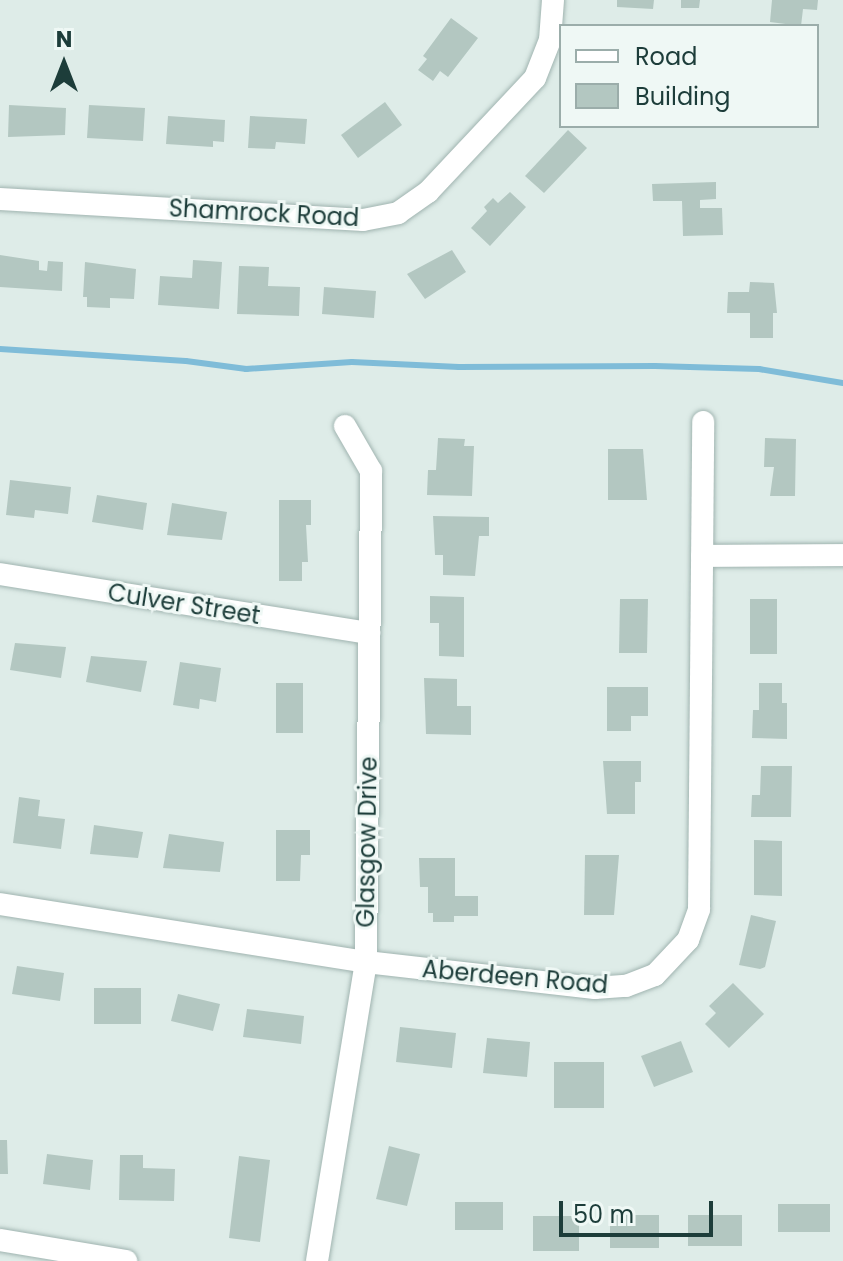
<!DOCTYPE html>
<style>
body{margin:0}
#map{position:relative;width:843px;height:1261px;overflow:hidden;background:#deece8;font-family:Poppins,sans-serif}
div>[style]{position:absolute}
.stream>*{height:6px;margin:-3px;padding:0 3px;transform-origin:3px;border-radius:3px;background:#7fbcd8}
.building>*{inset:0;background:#b3c7c1}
.roads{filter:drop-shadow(0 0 2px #a0b4b0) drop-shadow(0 0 2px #a0b4b0)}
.minor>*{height:22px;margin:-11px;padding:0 11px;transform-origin:11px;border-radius:11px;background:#fff}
span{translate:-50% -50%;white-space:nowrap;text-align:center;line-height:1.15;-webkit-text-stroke:6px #eff8f5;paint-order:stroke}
.street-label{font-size:24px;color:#1d3d3a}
.legend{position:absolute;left:559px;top:24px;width:260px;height:104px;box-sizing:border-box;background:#eff8f5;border:2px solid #9badaa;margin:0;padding:10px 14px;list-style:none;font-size:24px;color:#1d3d3a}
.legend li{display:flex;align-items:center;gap:16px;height:40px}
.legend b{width:40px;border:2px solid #9badaa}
.north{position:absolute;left:24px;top:24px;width:80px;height:80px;-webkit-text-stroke:6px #eff8f5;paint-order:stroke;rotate:0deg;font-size:22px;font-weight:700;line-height:32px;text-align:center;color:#1d3d3a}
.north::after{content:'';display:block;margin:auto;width:28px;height:36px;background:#1d3d3a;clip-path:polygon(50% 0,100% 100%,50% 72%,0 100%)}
.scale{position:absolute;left:559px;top:1201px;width:154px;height:36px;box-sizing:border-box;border:4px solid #1d3d3a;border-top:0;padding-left:10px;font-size:24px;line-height:28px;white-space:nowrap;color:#1d3d3a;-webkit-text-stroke:6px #eff8f5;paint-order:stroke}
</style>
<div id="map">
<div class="stream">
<i style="left:0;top:349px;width:186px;rotate:3.7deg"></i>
<i style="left:186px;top:361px;width:61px;rotate:7.6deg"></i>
<i style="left:246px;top:369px;width:106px;rotate:-3.8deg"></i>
<i style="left:352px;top:362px;width:107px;rotate:2.7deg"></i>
<i style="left:459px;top:367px;width:196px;rotate:-0.3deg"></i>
<i style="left:655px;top:366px;width:104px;rotate:1.7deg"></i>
<i style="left:759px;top:369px;width:85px;rotate:9.5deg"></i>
</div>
<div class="building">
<i style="clip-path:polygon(617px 0,654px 0,653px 9px,617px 7px)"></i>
<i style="clip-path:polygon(681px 0,700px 0,699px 8px,681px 8px)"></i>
<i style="clip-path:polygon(772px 0,818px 0,817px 10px,803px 9px,801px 26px,770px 22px)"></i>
<i style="clip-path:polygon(451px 18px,478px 38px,448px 77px,440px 71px,433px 81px,418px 70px,427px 59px,423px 56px)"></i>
<i style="clip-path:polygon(385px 102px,402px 125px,358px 158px,341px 135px)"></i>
<i style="clip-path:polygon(9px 105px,66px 108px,65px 135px,8px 137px)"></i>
<i style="clip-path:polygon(89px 105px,145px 108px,143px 141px,87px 138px)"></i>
<i style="clip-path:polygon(168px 116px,225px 120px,224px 142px,213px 141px,213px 147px,166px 144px)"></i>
<i style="clip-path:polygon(250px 116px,307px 119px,305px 144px,276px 142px,275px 149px,248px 148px)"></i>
<i style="clip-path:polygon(568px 130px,587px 148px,544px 193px,525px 176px)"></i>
<i style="clip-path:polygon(716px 182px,716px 199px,700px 200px,700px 208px,722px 208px,723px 235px,683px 236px,682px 201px,653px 201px,652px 184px)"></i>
<i style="clip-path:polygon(510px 192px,526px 207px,490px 246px,471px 228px,487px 211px,484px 207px,493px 198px,498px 203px)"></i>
<i style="clip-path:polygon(452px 250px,466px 272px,425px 299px,407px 274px)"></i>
<i style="clip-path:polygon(0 255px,39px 261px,39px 270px,47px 271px,48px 261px,63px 262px,62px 291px,0 287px)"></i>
<i style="clip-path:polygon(193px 260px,222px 262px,219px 309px,158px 305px,160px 276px,192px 278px)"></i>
<i style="clip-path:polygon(85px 262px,136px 269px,134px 299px,110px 298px,110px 308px,87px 307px,87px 297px,83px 297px)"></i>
<i style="clip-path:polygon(239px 266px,269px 267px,268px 286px,300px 287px,299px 316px,237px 314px)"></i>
<i style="clip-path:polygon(750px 282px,774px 283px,777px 313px,773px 313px,773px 338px,750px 338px,750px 313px,727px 313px,728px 292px,749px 292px)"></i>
<i style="clip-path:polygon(324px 287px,376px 291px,374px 318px,322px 314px)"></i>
<i style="clip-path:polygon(438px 438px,465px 439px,464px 446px,474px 446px,472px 496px,427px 495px,428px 470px,436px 470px)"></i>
<i style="clip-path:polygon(765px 438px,796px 439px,795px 496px,770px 496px,774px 467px,764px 467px)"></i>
<i style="clip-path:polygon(608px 449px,643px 449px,647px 500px,608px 500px)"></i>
<i style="clip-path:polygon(10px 480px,71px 487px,68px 514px,35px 510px,34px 518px,6px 515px)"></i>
<i style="clip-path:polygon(97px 495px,147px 503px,143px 530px,92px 522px)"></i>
<i style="clip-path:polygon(279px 500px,311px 500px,311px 525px,306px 525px,308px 562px,302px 562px,302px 581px,279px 581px)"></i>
<i style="clip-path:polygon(172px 503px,227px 512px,222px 540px,167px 535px)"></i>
<i style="clip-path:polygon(433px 516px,489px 517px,489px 536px,479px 536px,475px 576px,443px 575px,443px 555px,435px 555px)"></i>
<i style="clip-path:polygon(430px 596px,464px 597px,464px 657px,439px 656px,439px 623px,430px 623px)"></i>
<i style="clip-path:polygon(620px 599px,648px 599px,647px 653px,619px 653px)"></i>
<i style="clip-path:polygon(750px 599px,777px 599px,777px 654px,750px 654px)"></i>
<i style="clip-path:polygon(15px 643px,66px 647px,61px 678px,10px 670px)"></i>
<i style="clip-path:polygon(91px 656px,147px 661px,141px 692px,86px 682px)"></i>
<i style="clip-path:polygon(180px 662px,221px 668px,216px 702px,200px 699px,199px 709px,173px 705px)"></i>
<i style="clip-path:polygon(424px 678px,457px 679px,457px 706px,471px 706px,471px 735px,426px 734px)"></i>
<i style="clip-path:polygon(276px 683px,303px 683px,303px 733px,276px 733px)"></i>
<i style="clip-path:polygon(759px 683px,782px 683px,782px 703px,787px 703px,787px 739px,752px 738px,753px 710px,759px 710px)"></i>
<i style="clip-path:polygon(607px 687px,648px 687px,648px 716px,631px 716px,631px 731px,607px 731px)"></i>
<i style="clip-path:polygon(603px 761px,641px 761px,641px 782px,635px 782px,635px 814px,607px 814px)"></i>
<i style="clip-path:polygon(761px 766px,792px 766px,791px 817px,751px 817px,752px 795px,760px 795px)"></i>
<i style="clip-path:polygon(19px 797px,40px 800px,38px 816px,65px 819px,61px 849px,13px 843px)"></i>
<i style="clip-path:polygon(94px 825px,143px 832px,138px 858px,90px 854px)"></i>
<i style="clip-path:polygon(276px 830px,310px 830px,310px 855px,301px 855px,300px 881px,276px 881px)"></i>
<i style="clip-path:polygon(169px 834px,224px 842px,220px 872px,163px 868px)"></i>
<i style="clip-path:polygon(754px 840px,782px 841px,782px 896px,754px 895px)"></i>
<i style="clip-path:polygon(585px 855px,619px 855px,614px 915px,584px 915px)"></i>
<i style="clip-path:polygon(419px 858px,455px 858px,455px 896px,478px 896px,478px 916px,454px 916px,454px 922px,433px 922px,433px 913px,428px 913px,428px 887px,420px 887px)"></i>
<i style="clip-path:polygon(751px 915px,776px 921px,765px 967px,760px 969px,739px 965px)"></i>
<i style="clip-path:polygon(17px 966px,64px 973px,60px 1001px,12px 994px)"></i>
<i style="clip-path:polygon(733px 983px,764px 1014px,729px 1048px,705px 1024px,716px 1013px,709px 1006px)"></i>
<i style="clip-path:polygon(94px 988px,141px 988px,141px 1024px,94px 1024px)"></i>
<i style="clip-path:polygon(178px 994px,220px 1004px,213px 1031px,171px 1021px)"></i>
<i style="clip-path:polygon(247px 1009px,304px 1016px,301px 1044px,243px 1037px)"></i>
<i style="clip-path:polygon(400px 1027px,456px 1033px,452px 1068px,396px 1062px)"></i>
<i style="clip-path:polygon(487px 1038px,530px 1042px,527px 1077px,483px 1073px)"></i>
<i style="clip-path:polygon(681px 1041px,693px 1072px,654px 1087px,641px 1056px)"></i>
<i style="clip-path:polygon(554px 1062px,604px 1062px,604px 1108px,554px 1108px)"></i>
<i style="clip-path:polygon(0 1140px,7px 1140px,8px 1174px,0 1174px)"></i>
<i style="clip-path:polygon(389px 1146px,420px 1154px,407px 1206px,376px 1199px)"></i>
<i style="clip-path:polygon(47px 1154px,93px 1160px,90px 1190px,43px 1184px)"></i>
<i style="clip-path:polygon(120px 1155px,143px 1155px,143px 1168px,175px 1169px,174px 1201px,119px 1200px)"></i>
<i style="clip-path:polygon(239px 1156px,270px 1160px,260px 1242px,229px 1238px)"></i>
<i style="clip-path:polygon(455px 1202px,503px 1202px,503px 1230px,455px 1230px)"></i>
<i style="clip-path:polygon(778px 1204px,830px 1204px,830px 1232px,778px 1232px)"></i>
<i style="clip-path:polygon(610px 1215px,659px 1215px,659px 1248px,610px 1248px)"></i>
<i style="clip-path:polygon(688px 1215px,742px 1215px,742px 1246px,688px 1246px)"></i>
<i style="clip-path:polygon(533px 1216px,579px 1216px,579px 1251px,533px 1251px)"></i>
</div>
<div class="roads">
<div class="minor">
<i style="left:0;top:199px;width:364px;rotate:3.3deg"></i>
<i style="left:363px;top:220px;width:36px;rotate:-11deg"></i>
<i style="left:398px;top:213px;width:37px;rotate:-35deg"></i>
<i style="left:428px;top:192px;width:156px;rotate:-46.8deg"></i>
<i style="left:535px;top:78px;width:41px;rotate:-68.5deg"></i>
<i style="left:550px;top:40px;width:40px;rotate:-85.7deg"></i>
<i style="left:702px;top:556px;width:141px;rotate:-0.4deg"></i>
<i style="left:0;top:574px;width:374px;rotate:9.1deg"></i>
<i style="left:0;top:904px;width:371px;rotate:9deg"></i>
<i style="left:366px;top:962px;width:230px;rotate:6.5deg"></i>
<i style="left:595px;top:988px;width:31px;rotate:-4deg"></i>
<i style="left:626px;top:986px;width:31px;rotate:-21deg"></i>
<i style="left:655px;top:975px;width:48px;rotate:-46.7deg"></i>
<i style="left:688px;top:940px;width:33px;rotate:-70deg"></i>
<i style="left:699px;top:909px;width:487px;rotate:-89.5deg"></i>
<i style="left:0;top:1240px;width:128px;rotate:9.5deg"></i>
<i style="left:317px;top:1261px;width:303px;rotate:-80.7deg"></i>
<i style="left:366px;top:962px;width:491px;rotate:-89.4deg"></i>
<i style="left:371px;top:471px;width:52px;rotate:-120deg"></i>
</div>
</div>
<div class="street-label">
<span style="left:264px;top:213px;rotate:3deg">Shamrock Road</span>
<span style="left:184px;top:604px;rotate:9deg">Culver Street</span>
<span style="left:367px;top:842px;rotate:-89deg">Glasgow Drive</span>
<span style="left:515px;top:977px;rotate:5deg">Aberdeen Road</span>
</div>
<ul class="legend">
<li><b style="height:10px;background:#fff"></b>Road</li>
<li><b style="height:22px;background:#b3c7c1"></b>Building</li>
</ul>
<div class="north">N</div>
<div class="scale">50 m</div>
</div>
